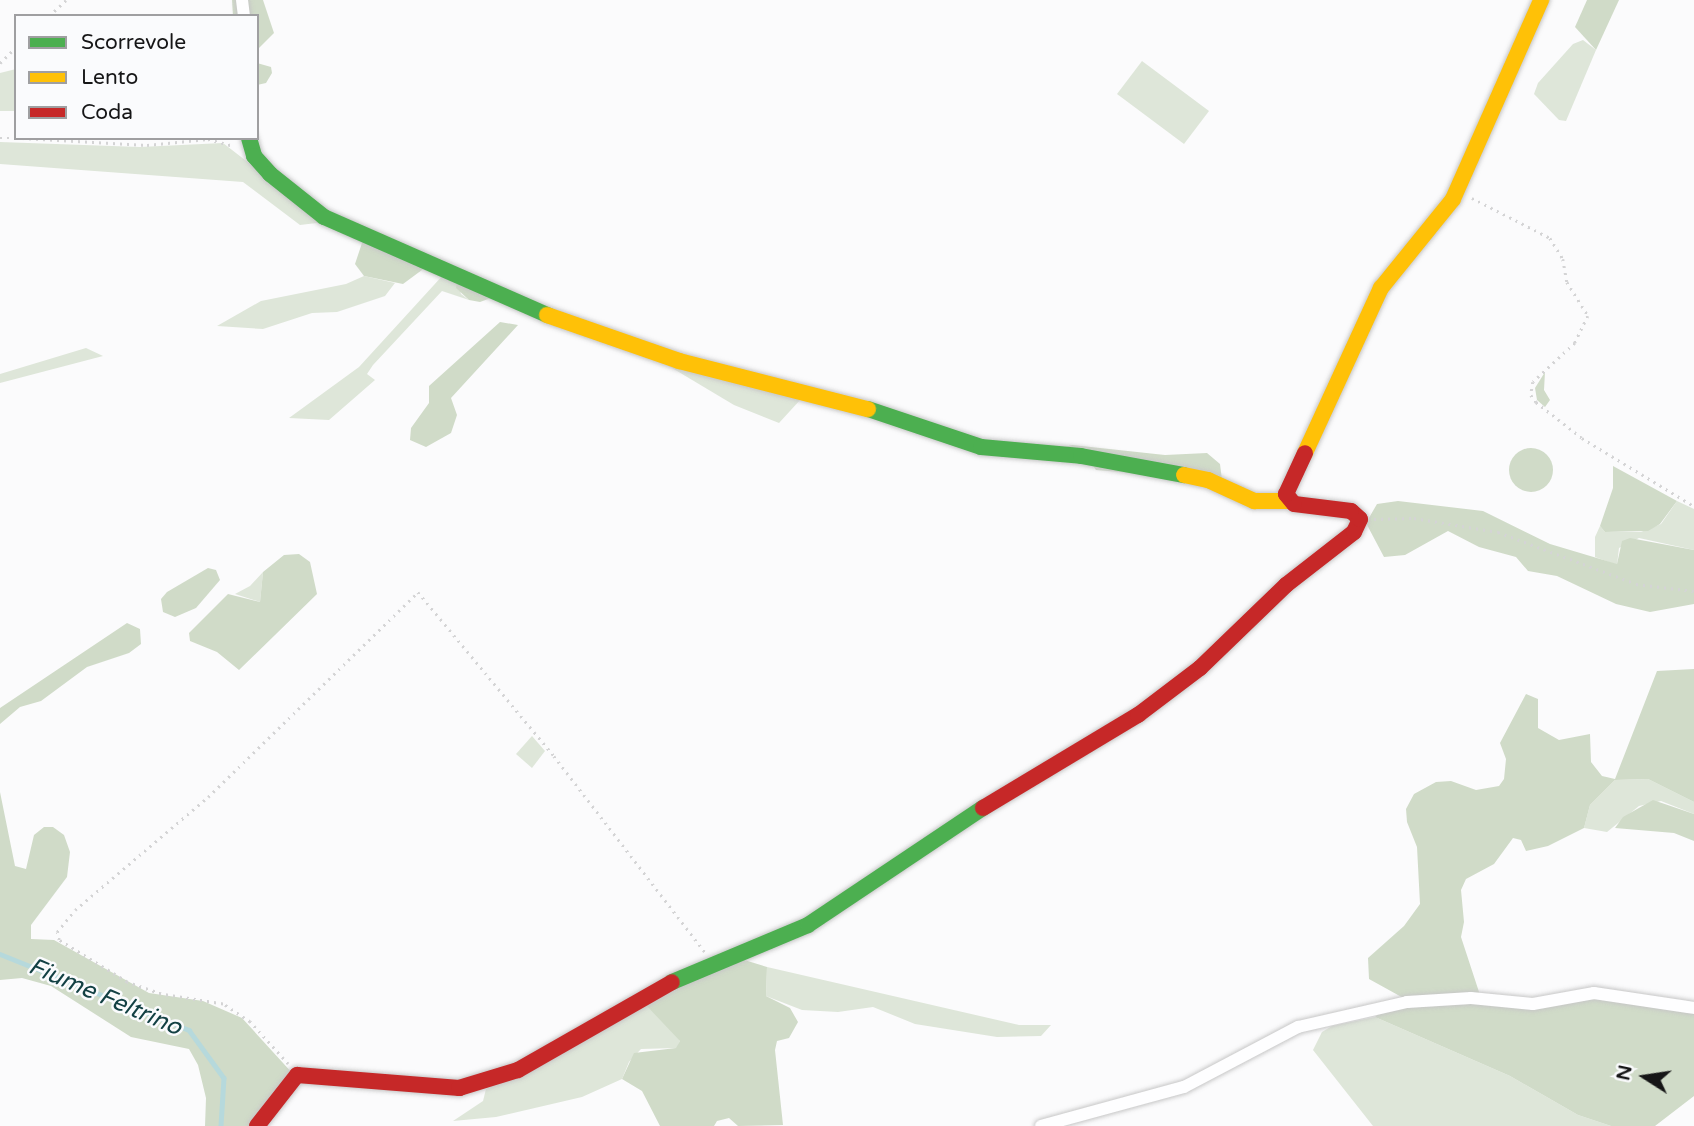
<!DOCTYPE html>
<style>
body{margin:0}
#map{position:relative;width:1694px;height:1126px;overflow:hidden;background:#fbfbfc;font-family:"Varela Round",sans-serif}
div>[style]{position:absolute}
.green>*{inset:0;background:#dee6d9}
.forest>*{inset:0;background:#d0dbc8}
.round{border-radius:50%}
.stream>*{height:4.5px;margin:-2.25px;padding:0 2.25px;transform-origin:2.25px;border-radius:2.25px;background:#b6d9dc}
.path>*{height:2.5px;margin-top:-1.25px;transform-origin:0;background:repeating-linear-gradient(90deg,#d4d4d5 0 2px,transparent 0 7px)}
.roads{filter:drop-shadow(0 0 2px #c7c7c7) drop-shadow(0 0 2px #c7c7c7)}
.street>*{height:12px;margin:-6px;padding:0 6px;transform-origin:6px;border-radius:6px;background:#fefeff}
.fast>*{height:16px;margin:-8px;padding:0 8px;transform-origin:8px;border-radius:8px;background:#4caf50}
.slow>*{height:16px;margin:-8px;padding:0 8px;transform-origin:8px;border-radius:8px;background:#ffc107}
.jam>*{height:16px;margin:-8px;padding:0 8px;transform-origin:8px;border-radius:8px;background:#c62828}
span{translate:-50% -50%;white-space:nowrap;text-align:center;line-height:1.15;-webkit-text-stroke:5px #fafbfd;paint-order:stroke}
.water-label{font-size:24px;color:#134144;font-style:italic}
.legend{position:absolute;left:14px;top:14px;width:245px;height:126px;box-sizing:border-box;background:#fafbfd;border:2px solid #9f9fa1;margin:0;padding:9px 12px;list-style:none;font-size:21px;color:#161617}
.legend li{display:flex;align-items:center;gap:14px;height:35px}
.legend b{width:35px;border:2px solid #9f9fa1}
.north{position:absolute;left:1610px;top:1042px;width:70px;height:70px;-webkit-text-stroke:5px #fafbfd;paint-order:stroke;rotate:282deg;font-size:19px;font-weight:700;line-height:28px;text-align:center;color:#161617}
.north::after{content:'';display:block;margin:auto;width:24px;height:32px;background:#161617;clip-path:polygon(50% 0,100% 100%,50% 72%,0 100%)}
</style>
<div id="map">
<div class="green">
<i style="clip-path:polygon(1583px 40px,1596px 50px,1566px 121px,1559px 120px,1534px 94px,1538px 83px,1573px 44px)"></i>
<i style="clip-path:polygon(1142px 61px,1209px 111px,1184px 144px,1117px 94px)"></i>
<i style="clip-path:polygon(16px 69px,16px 111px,0 111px,0 73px)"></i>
<i style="clip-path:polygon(0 142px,140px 147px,223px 143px,325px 222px,300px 225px,243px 182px,0 164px)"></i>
<i style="clip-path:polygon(444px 274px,457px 279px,461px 294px,469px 300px,442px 291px,373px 365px,367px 374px,375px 380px,329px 420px,289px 418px,359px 367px)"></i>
<i style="clip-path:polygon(364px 276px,395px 283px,385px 296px,337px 312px,312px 313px,263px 329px,217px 326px,261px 301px,346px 284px)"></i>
<i style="clip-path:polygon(86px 348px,103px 356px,0 383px,0 374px)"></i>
<i style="clip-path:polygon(662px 362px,801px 399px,779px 423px,734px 405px)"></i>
<i style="clip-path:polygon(1677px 501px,1694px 509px,1694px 550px,1639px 538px,1619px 548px,1617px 565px,1595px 557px,1595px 537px,1600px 526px,1605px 532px,1641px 532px,1661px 524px)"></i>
<i style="clip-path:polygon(263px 572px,260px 602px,235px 594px,250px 586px)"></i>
<i style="clip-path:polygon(532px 736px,545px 751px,532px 768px,516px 754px)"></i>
<i style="clip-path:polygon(1648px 779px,1694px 802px,1694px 814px,1661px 801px,1639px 806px,1607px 832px,1584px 828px,1590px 805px,1615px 780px)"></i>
<i style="clip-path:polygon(767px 967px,1019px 1025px,1051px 1025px,1041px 1036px,997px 1037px,915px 1024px,873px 1007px,838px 1012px,802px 1010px,766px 996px)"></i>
<i style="clip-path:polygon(644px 1003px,676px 1033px,680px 1041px,677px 1048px,641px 1049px,629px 1062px,622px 1079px,582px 1097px,496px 1117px,453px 1121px,483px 1101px,486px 1089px)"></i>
<i style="clip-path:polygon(1375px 1017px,1510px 1076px,1578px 1115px,1611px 1126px,1373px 1126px,1313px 1050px,1322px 1032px,1332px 1026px)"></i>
</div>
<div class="forest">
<i style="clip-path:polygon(232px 0,263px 0,274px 33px,257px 50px,257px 16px,233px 16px)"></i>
<i style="clip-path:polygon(1587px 0,1619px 0,1596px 50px,1575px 27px)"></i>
<i style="clip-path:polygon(257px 63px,271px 67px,272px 73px,266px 83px,257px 85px)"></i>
<i style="clip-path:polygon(364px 237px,426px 267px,403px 284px,364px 276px,355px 264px)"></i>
<i style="clip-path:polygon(457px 279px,499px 295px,480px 302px,469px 300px,456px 288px)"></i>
<i style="clip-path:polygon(500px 322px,518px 325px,451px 398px,457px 415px,451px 433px,426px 447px,410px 440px,411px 428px,429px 403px,429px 386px)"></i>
<i style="clip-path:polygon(1545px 372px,1544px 390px,1550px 400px,1545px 407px,1537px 400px,1535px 388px)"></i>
<i style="clip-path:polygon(1072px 445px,1165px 455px,1207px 453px,1220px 464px,1222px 480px,1096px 470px,1091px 463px,1061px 448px)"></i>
<i class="round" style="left:1509px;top:448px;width:44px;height:44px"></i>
<i style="clip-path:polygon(1613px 466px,1677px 501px,1660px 524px,1648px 531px,1605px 532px,1600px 526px,1613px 488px)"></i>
<i style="clip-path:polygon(1398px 501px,1483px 511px,1550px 544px,1617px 564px,1622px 541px,1630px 538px,1694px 550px,1694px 604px,1650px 612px,1616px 604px,1557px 576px,1528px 571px,1516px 557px,1479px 547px,1448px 531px,1405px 555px,1384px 557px,1366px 523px,1377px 504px)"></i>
<i style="clip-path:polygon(299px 554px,310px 562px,317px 594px,239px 670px,217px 652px,190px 641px,189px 633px,228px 594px,260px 602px,263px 572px,284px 555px)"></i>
<i style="clip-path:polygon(208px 568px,216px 570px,220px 580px,196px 608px,175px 617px,163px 612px,161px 599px,167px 592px)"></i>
<i style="clip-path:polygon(127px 623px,140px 629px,141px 644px,129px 653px,87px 667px,41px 701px,20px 707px,0 724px,0 708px)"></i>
<i style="clip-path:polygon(1694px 669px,1694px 802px,1648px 779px,1615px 780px,1590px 805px,1584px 828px,1548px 846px,1526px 851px,1521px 840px,1513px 838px,1494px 864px,1466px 879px,1461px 890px,1464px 922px,1461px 937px,1480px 995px,1407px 1000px,1369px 979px,1368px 958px,1404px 926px,1420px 904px,1417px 847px,1407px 822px,1406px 809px,1414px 794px,1436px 782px,1451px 781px,1476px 790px,1499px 786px,1504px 779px,1506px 759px,1500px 743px,1526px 694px,1538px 699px,1538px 728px,1559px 740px,1590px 734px,1591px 762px,1602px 776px,1615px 779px,1657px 671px)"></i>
<i style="clip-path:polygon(0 792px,15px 866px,26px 869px,34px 835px,44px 827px,53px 827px,64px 835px,70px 852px,67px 877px,31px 925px,31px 939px,54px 940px,149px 993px,203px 1001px,242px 1018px,294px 1075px,260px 1126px,205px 1126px,206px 1098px,198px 1065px,189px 1049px,131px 1037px,51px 986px,22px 978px,0 980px)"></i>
<i style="clip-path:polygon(1653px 800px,1694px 814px,1694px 841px,1674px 833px,1615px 828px,1623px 817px)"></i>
<i style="clip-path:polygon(741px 959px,767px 967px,766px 996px,790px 1008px,798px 1022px,789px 1038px,777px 1041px,775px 1050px,783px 1125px,738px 1126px,729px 1118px,717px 1121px,714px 1126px,660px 1126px,642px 1091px,622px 1079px,634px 1053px,676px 1048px,680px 1041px,644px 1003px)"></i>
<i style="clip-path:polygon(1602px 996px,1694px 1014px,1694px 1096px,1655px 1126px,1611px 1126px,1578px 1115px,1510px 1076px,1375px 1017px,1385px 1009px)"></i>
</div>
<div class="stream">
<i style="left:0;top:954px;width:204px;rotate:21.9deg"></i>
<i style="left:189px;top:1030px;width:59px;rotate:53.9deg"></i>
<i style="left:224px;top:1078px;width:48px;rotate:93.6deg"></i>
</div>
<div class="path">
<i style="left:49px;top:16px;width:23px;rotate:-43deg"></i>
<i style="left:0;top:63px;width:23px;rotate:-45deg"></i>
<i style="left:0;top:138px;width:16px"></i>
<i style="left:22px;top:138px;width:125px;rotate:3.2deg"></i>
<i style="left:147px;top:145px;width:61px;rotate:-5.6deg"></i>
<i style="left:208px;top:139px;width:27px;rotate:15deg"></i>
<i style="left:1472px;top:198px;width:88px;rotate:27.1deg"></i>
<i style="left:1550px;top:238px;width:25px;rotate:58deg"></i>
<i style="left:1563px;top:259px;width:23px;rotate:80deg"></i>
<i style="left:1567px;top:282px;width:40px;rotate:58deg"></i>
<i style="left:1588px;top:316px;width:30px;rotate:116deg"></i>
<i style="left:1575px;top:343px;width:57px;rotate:137.1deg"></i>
<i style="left:1533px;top:382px;width:13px;rotate:99deg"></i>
<i style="left:1531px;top:395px;width:9px;rotate:54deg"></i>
<i style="left:1536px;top:402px;width:58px;rotate:38deg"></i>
<i style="left:1582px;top:438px;width:131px;rotate:31.3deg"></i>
<i style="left:1374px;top:519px;width:40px;rotate:-1.4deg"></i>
<i style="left:1414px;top:518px;width:85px;rotate:9.5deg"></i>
<i style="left:1498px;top:532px;width:147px;rotate:20.6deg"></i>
<i style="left:1636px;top:584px;width:58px;rotate:6.9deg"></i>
<i style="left:288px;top:1064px;width:57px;rotate:-132.1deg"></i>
<i style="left:250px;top:1022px;width:32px;rotate:-146deg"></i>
<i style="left:223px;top:1004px;width:63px;rotate:-170.8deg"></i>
<i style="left:161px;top:994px;width:36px;rotate:-161deg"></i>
<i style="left:127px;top:982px;width:80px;rotate:-148.3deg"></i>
<i style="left:59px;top:940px;width:8px;rotate:-104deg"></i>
<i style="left:57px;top:932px;width:28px;rotate:-51deg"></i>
<i style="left:75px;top:910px;width:175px;rotate:-40.4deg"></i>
<i style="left:208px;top:797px;width:293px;rotate:-44.3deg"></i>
<i style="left:418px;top:592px;width:213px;rotate:50.3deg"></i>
<i style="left:554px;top:756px;width:247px;rotate:52.4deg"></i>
</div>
<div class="roads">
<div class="street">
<i style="left:242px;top:0;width:16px;rotate:83deg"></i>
<i style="left:1041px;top:1126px;width:148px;rotate:-15.3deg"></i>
<i style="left:1184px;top:1087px;width:129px;rotate:-27.8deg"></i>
<i style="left:1298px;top:1027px;width:112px;rotate:-12.9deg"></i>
<i style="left:1407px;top:1002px;width:64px;rotate:-3.6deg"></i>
<i style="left:1471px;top:998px;width:62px;rotate:5.5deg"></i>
<i style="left:1533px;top:1004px;width:62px;rotate:-10.2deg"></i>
<i style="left:1594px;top:993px;width:101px;rotate:8.5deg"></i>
</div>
<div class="fast">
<i style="left:249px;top:138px;width:19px;rotate:74deg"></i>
<i style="left:254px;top:156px;width:24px;rotate:48deg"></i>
<i style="left:270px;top:174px;width:69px;rotate:38.5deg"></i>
<i style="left:324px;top:217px;width:244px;rotate:23.7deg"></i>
<i style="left:868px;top:409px;width:119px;rotate:18.6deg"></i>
<i style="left:981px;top:447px;width:100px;rotate:5.1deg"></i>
<i style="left:1081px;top:456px;width:105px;rotate:10.5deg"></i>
<i style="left:672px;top:982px;width:147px;rotate:-22.7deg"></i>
<i style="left:808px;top:925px;width:211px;rotate:-33.8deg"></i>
</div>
<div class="slow">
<i style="left:547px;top:315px;width:140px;rotate:19.2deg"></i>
<i style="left:679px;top:361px;width:195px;rotate:14.3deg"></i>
<i style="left:1305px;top:453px;width:182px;rotate:-65.3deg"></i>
<i style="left:1381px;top:288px;width:114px;rotate:-51deg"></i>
<i style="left:1453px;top:199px;width:218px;rotate:-66.1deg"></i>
<i style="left:1184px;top:475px;width:25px;rotate:12deg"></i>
<i style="left:1208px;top:480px;width:51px;rotate:24.5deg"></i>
<i style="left:1254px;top:501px;width:34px"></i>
</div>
<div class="jam">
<i style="left:983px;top:808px;width:181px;rotate:-31deg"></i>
<i style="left:1138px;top:715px;width:78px;rotate:-37.2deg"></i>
<i style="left:1200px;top:668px;width:120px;rotate:-44deg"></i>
<i style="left:1286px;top:585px;width:86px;rotate:-37.9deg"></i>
<i style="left:1354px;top:532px;width:14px;rotate:-65deg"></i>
<i style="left:1360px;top:519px;width:12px;rotate:-138deg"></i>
<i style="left:1351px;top:511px;width:57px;rotate:-173deg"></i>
<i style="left:1294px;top:504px;width:13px;rotate:-129deg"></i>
<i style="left:1286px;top:494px;width:45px;rotate:-65.1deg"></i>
<i style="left:257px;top:1126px;width:65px;rotate:-51.9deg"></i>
<i style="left:297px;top:1075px;width:163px;rotate:4.6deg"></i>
<i style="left:459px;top:1088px;width:62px;rotate:-17deg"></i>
<i style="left:518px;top:1070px;width:177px;rotate:-29.7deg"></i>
</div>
</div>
<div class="water-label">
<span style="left:105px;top:997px;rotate:23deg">Fiume Feltrino</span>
</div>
<ul class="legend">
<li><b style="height:9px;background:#4caf50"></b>Scorrevole</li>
<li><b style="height:9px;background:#ffc107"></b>Lento</li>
<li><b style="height:9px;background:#c62828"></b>Coda</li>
</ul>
<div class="north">N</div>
</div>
